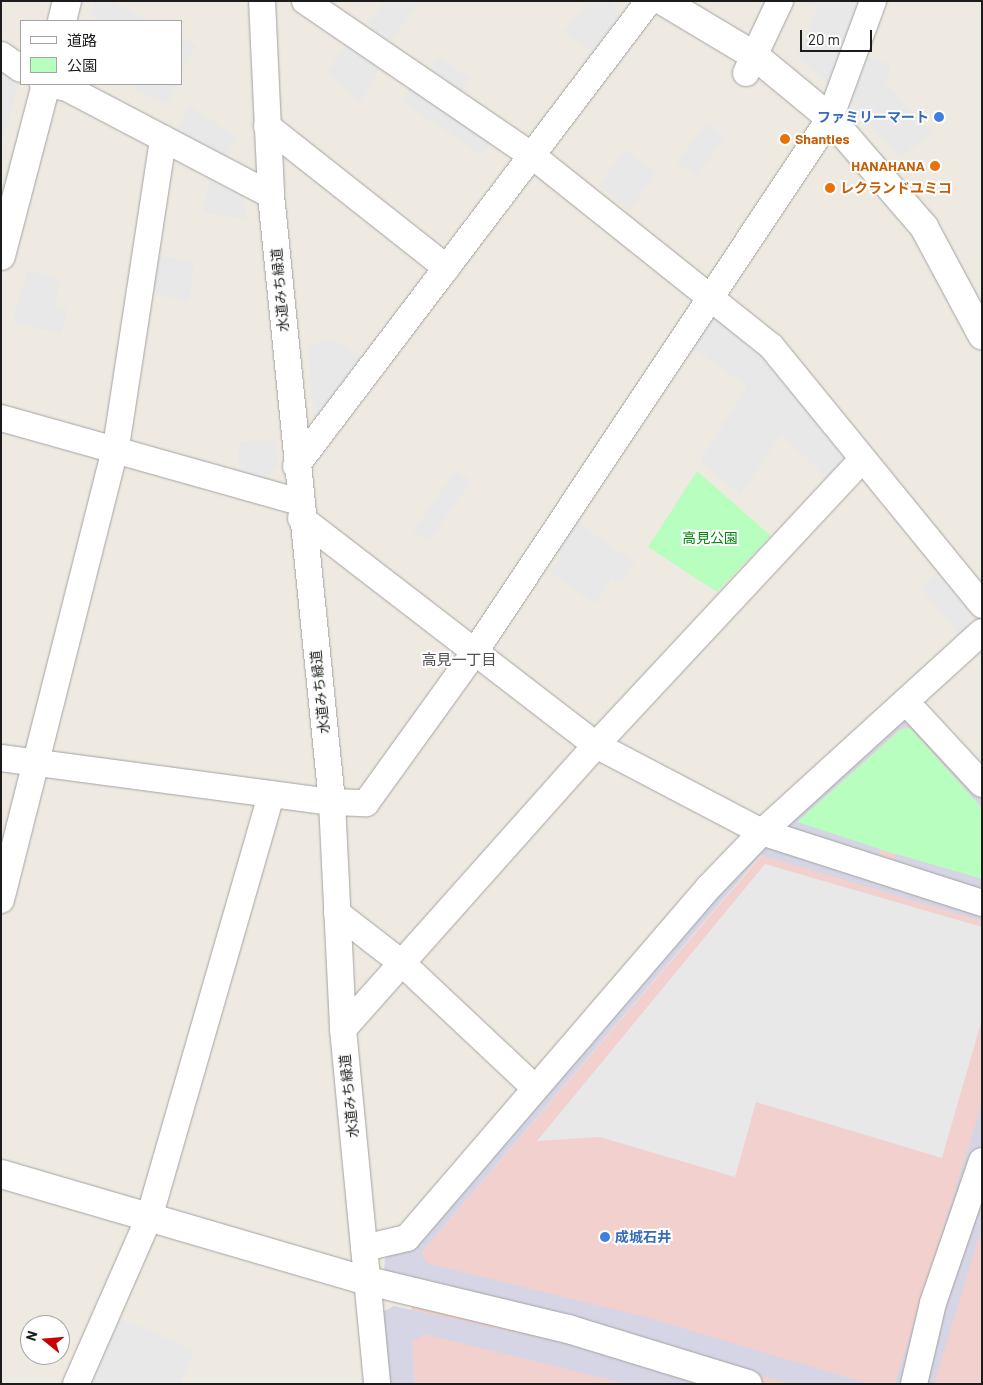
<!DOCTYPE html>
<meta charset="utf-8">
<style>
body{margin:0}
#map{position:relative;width:983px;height:1385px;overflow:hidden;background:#efeae1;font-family:Barlow,"Noto Sans JP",sans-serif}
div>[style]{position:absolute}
.commercial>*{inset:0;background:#f2d0ce}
.park>*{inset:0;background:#b8febf}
.parking>*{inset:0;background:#e8e8e8}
.plaza>*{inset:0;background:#d5d5e5}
.roads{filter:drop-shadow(0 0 1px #a3a3a3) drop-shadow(0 0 1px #a3a3a3)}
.minor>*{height:26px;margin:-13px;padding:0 13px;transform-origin:13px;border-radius:13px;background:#fff}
.tertiary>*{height:28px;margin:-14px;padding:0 14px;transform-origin:14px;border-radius:14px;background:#fff}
.dots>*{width:14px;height:14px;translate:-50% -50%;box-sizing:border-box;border:2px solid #fff;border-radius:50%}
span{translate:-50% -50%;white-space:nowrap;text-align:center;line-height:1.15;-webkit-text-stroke:4px #fff;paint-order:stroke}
.shop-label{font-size:14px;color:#366cbe;font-weight:700}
.right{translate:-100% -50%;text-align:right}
.left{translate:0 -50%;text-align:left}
.food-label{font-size:14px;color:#c56008;font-weight:700}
.street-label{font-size:14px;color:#1c1c1c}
.park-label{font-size:14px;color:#01830e}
.neighbourhood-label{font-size:15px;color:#4f4f4f}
.frame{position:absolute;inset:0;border:2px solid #1c1c1c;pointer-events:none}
.legend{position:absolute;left:20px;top:20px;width:162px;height:65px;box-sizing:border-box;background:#fff;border:1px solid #a4a4a4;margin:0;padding:6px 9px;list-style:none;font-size:15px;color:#1c1c1c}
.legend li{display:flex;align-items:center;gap:10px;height:25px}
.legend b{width:25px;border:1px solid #a4a4a4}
.north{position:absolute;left:20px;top:1315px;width:50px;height:50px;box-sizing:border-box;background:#fff;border:1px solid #a4a4a4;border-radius:50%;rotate:287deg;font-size:14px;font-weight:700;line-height:20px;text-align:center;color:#1c1c1c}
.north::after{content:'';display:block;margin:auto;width:18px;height:22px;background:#c90300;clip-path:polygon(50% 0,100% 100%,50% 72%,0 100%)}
.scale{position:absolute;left:800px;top:30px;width:72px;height:22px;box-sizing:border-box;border:2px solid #1c1c1c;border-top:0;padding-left:6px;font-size:15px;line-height:18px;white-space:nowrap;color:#1c1c1c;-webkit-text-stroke:4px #fff;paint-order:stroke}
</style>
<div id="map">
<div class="commercial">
<i style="clip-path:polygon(908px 720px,982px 806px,982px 1384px,414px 1384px,410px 1318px,421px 1253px,762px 855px)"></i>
</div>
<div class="park">
<i style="clip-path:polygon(697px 471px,771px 536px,717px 592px,648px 547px)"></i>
<i style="clip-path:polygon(910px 728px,982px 808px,982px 879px,798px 826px,797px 822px,901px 729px)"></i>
</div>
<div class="parking">
<i style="clip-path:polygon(95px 1px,111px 1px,146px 20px,102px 21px,91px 15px)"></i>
<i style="clip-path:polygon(386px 1px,420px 1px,391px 41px,366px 25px)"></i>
<i style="clip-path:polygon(588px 1px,607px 1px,616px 6px,618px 17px,592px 51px,563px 32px)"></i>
<i style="clip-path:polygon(799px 1px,864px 1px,835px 84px,827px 84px,797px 56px,817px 9px,835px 14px)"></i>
<i style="clip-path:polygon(181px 37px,196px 45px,181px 75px)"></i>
<i style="clip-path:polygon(345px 45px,380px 68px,360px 103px,327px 72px)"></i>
<i style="clip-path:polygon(861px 54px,891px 65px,886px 83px,933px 134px,900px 157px,846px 98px)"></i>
<i style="clip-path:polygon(439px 57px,470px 78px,462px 90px,431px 69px)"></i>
<i style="clip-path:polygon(1px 71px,19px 84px,2px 141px,1px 140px)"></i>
<i style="clip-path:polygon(137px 84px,177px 84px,167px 104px,135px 89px)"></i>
<i style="clip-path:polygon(411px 87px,492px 141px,482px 155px,402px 102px)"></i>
<i style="clip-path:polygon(189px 106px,237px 137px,225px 157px,175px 133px)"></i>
<i style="clip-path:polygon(706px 123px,725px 137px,697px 177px,677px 163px)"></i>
<i style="clip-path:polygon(625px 150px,656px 172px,631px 210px,598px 186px)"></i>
<i style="clip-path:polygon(209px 180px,244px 198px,246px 220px,203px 212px)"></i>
<i style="clip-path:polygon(155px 255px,194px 262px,189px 302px,148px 291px)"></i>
<i style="clip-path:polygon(27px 270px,61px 279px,54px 305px,68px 310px,61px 334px,13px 321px)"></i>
<i style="clip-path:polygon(715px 318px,761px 357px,841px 455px,841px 464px,828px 479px,781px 435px,741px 496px,700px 461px,747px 386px,689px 346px,705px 320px)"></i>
<i style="clip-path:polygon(333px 339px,368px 362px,316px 433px,307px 346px)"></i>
<i style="clip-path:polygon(275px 439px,278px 466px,264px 480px,239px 472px,239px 442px)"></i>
<i style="clip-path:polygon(456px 470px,471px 481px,429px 542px,413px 531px)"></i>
<i style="clip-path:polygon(575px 521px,635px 562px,622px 583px,612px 578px,595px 604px,551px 573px,562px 556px,555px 552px)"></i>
<i style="clip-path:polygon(937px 573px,970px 614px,968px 625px,958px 634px,921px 588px)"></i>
<i style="clip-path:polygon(765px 864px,982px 927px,982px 1019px,942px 1158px,756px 1102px,735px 1177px,600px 1137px,537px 1141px)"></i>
<i style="clip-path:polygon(119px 1317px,195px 1351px,180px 1384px,88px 1384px)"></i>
</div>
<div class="plaza">
<i style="clip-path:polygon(905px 716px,982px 796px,982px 808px,910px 727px,901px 728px,797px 822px,880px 849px,877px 860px,788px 839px,785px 822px)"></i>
<i style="clip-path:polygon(765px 844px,982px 910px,982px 921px,761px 855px,421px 1253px,426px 1263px,645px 1317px,869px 1384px,790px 1384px,591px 1324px,384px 1271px,385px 1259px)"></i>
<i style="clip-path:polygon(896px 854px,982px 879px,982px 897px,893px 864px)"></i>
<i style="clip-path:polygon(982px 1103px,982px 1142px,964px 1206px,907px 1384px,895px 1384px)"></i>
<i style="clip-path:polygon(982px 1178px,982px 1227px,934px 1384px,919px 1384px)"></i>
<i style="clip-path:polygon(394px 1306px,578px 1346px,701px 1384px,627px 1384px,424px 1334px,412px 1343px,414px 1384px,388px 1384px,382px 1321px,384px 1311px)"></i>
</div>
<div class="roads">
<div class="minor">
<i style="left:262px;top:1px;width:194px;rotate:87.3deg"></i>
<i style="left:271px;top:195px;width:610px;rotate:84.26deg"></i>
<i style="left:332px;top:802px;width:227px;rotate:87.2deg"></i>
<i style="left:343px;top:1029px;width:357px;rotate:84.5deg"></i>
<i style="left:305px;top:1px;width:277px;rotate:34.3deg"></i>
<i style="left:534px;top:157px;width:303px;rotate:38.6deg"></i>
<i style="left:771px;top:346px;width:334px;rotate:50.8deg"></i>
<i style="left:1px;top:55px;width:24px;rotate:35deg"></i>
<i style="left:746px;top:73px;width:80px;rotate:-64.7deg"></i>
<i style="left:43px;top:84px;width:24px;rotate:9deg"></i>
<i style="left:67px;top:88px;width:230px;rotate:27.7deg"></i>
<i style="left:267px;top:126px;width:229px;rotate:38.3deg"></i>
<i style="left:1px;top:418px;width:311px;rotate:15.7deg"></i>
<i style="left:296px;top:466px;width:584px;rotate:-52.8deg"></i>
<i style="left:301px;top:518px;width:372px;rotate:37.6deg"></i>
<i style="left:596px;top:745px;width:187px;rotate:27.7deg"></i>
<i style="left:762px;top:832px;width:231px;rotate:17.9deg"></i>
<i style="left:907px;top:703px;width:110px;rotate:47.2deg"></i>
<i style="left:1px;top:758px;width:334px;rotate:7.6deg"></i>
<i style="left:332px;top:802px;width:34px;rotate:2deg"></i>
<i style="left:366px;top:803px;width:185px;rotate:-54.2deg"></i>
<i style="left:474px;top:653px;width:643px;rotate:-56.36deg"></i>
<i style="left:830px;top:118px;width:125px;rotate:-69.8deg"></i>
<i style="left:1px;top:900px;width:467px;rotate:-75.8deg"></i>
<i style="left:116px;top:447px;width:312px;rotate:-81.3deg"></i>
<i style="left:337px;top:913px;width:83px;rotate:37.7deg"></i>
<i style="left:403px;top:964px;width:181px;rotate:43.2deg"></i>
<i style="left:343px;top:1029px;width:380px;rotate:-48.3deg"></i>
<i style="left:596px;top:745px;width:388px;rotate:-47deg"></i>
<i style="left:364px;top:1248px;width:44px;rotate:-13.1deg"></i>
<i style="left:407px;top:1238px;width:463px;rotate:-49.3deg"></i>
<i style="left:709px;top:887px;width:76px;rotate:-46.1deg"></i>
<i style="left:762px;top:832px;width:297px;rotate:-42.3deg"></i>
<i style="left:76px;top:1384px;width:181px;rotate:-66.3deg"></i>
<i style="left:149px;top:1218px;width:441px;rotate:-73.9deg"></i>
<i style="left:914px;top:1384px;width:83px;rotate:-76.8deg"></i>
<i style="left:933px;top:1303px;width:150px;rotate:-71deg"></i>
</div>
<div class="tertiary">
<i style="left:663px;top:1px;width:107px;rotate:30.9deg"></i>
<i style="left:755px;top:56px;width:97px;rotate:39.6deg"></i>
<i style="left:830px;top:118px;width:144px;rotate:49.2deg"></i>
<i style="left:924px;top:227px;width:123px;rotate:61.8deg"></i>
<i style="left:62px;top:21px;width:21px;rotate:-76deg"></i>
<i style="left:1px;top:256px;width:178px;rotate:-75.3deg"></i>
<i style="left:1px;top:1174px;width:382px;rotate:16.3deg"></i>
<i style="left:368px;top:1281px;width:206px;rotate:13.5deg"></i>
<i style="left:568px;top:1329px;width:188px;rotate:17deg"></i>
</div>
</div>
<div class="dots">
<i style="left:939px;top:117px;background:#3f7fe0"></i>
<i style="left:785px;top:139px;background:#e8710a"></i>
<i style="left:935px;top:166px;background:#e8710a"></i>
<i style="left:830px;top:188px;background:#e8710a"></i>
<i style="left:605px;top:1237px;background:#3f7fe0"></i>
</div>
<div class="shop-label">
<span class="right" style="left:929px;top:117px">ファミリーマート</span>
<span class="left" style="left:615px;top:1237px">成城石井</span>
</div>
<div class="food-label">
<span class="left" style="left:795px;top:139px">Shanties</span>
<span class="right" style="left:925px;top:166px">HANAHANA</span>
<span class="left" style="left:840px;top:188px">レクランドユミコ</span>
</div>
<div class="street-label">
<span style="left:280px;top:290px;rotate:-95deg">水道みち緑道</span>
<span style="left:320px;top:692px;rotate:-96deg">水道みち緑道</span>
<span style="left:349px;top:1096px;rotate:-96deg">水道みち緑道</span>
</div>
<div class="park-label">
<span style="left:710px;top:538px">高見公園</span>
</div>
<div class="neighbourhood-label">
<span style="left:459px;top:660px">高見一丁目</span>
</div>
<div class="frame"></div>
<ul class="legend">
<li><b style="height:6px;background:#fff"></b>道路</li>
<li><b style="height:14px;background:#b8febf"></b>公園</li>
</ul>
<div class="north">N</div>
<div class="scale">20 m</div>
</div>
